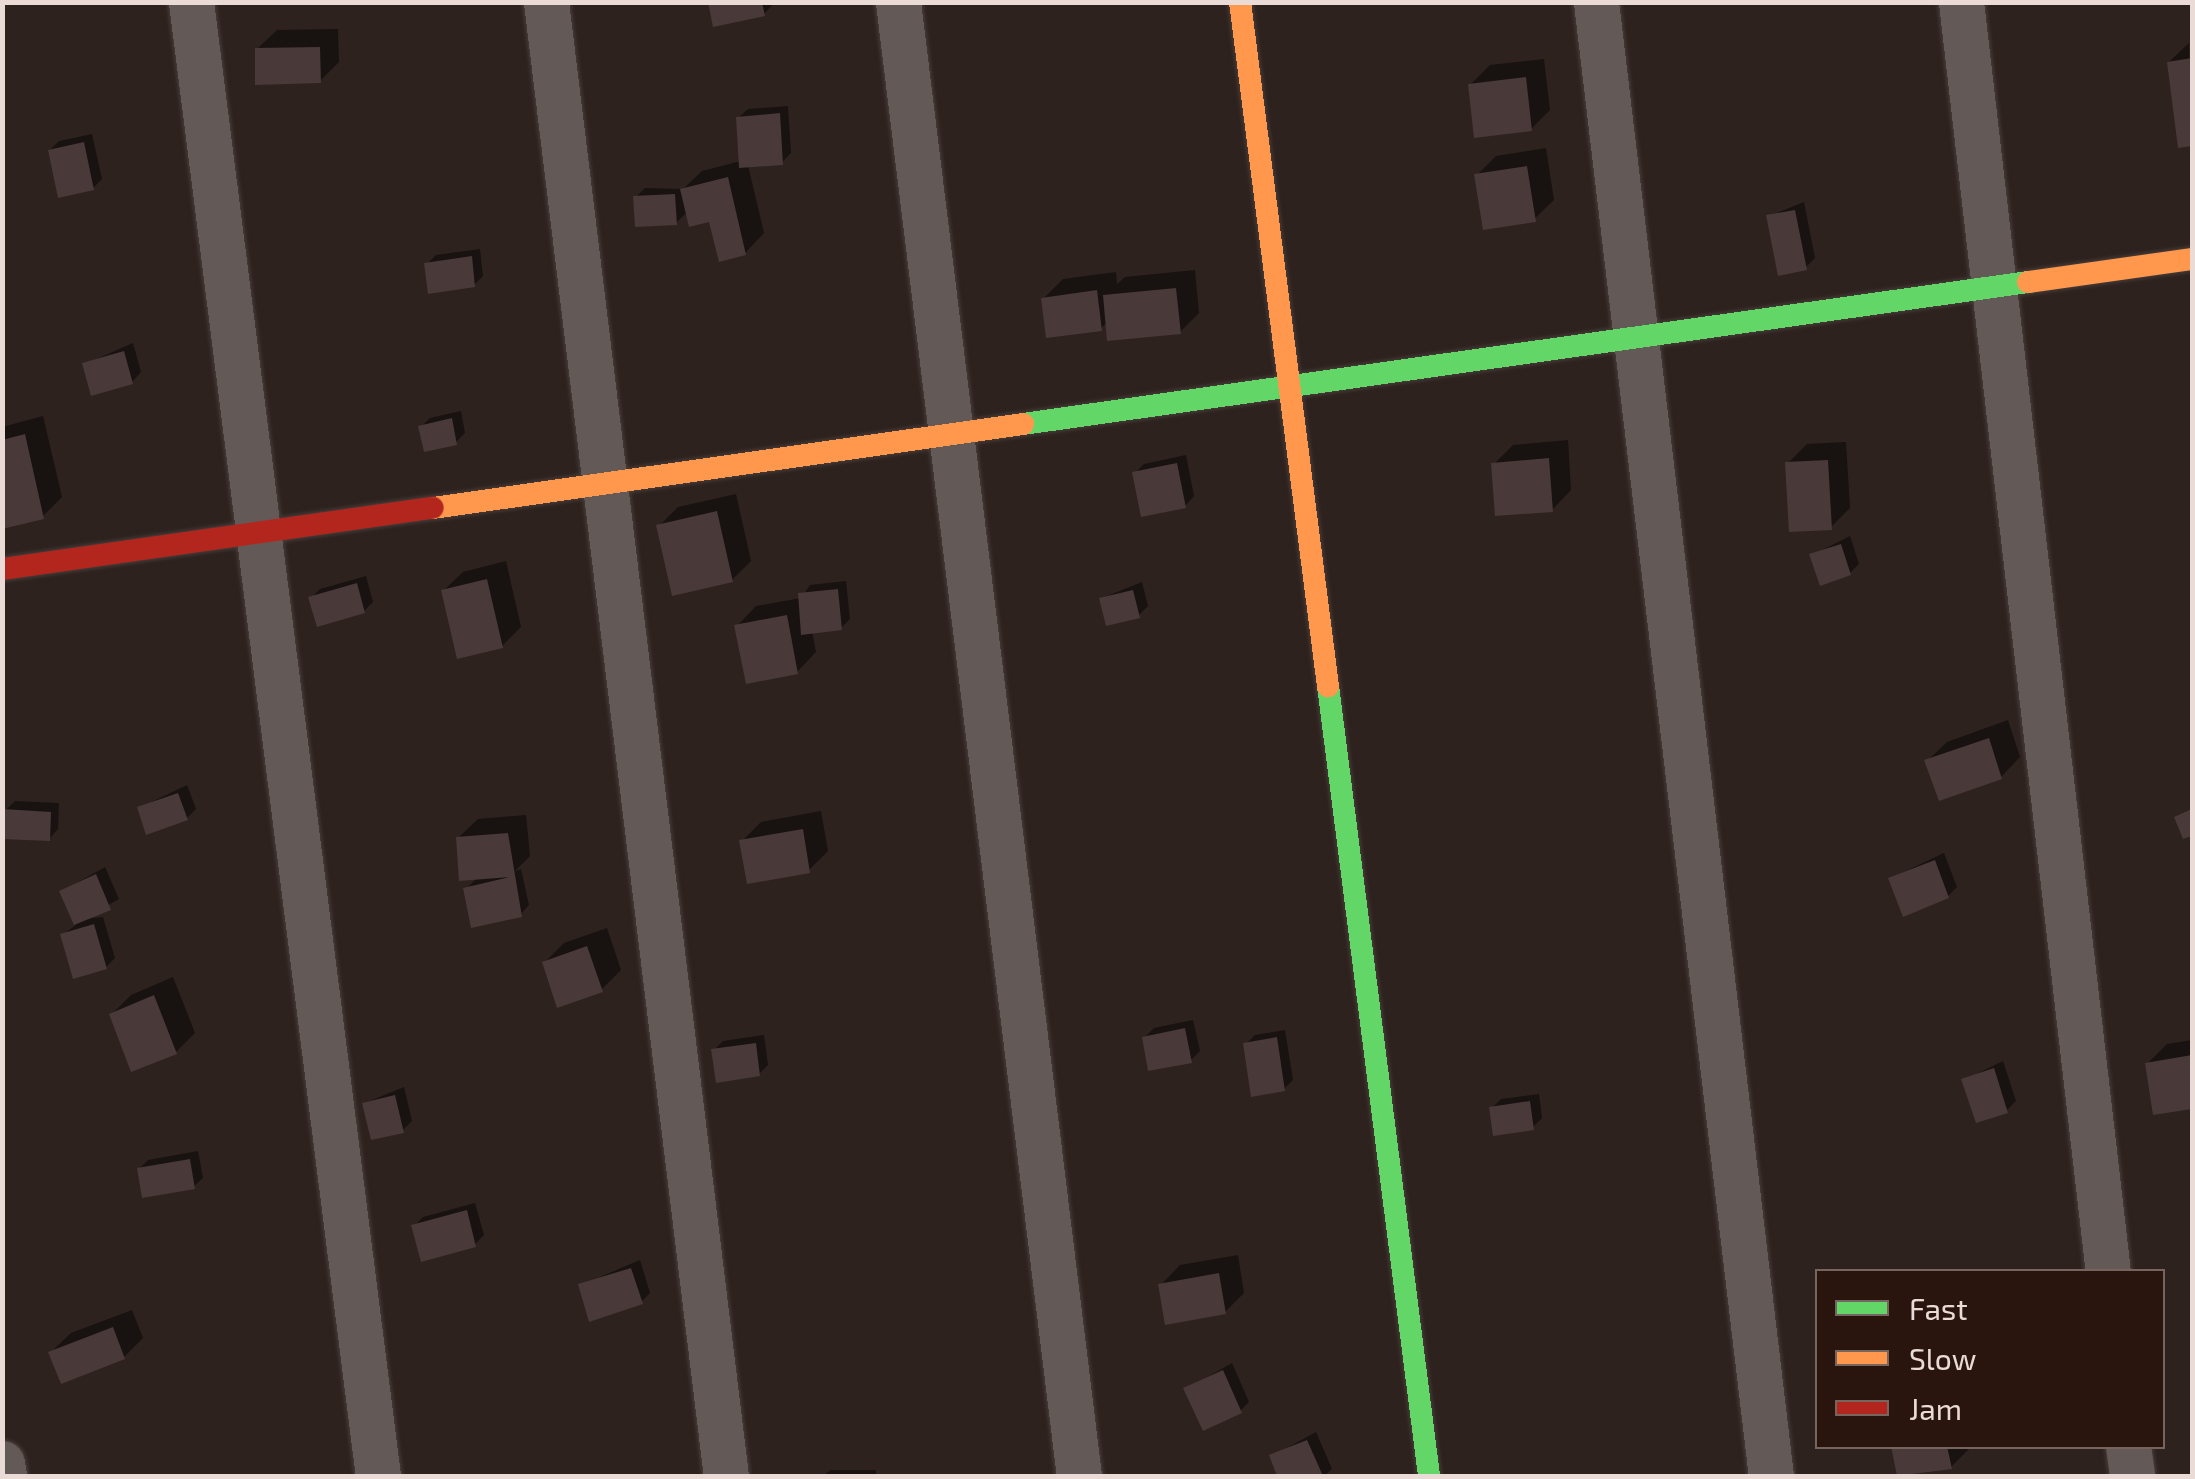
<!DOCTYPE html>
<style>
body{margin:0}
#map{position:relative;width:2195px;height:1479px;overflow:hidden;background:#2d221e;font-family:"Exo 2",sans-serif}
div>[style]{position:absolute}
.shadow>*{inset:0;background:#0007}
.building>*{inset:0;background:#4a3939}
.roads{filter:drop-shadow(0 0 2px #483d3a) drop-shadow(0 0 2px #483d3a)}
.street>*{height:45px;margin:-22.5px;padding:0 22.5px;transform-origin:22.5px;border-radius:22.5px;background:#635956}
.fast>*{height:22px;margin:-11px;padding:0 11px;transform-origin:11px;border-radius:11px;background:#63d668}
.slow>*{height:22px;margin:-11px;padding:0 11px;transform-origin:11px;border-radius:11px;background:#ff974d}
.jam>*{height:22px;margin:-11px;padding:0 11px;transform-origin:11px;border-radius:11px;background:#b3261e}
span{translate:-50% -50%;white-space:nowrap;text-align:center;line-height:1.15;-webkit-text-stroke:8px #29140e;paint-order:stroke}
.frame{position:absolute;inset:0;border:5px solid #eadbd7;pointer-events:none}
.legend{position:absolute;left:1815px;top:1269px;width:350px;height:180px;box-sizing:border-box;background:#29140e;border:2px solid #76645e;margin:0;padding:12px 18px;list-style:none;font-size:30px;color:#eadbd7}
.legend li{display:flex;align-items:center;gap:20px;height:50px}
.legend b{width:50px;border:2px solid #76645e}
</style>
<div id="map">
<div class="shadow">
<i style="clip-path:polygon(711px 2px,775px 2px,764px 14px)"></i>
<i style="clip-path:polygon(338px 29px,339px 62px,320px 81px,257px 49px,277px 30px)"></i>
<i style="clip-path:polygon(2189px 43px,2192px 143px,2180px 145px,2169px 62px)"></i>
<i style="clip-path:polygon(1544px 59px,1550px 110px,1531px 129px,1470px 85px,1490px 65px)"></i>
<i style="clip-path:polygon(788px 106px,791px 153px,782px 162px,748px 165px,764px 233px,745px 253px,711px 219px,688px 211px,676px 223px,636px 197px,645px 188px,683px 189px,702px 171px,741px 161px,738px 118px,748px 109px)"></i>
<i style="clip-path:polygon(92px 134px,102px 179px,93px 188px,50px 150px,59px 141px)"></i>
<i style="clip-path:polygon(1546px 148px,1554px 200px,1534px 219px,1477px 175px,1496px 156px)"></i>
<i style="clip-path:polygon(1804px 202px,1815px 258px,1806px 267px,1769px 216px)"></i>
<i style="clip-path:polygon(480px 249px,483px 276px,474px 285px,427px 264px,436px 255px)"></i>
<i style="clip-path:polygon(1195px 270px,1199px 313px,1180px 332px,1108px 322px,1101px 328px,1043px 299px,1063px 279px,1116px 272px,1117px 284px,1125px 277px)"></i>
<i style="clip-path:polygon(133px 343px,141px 372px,132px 382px,85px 364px)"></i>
<i style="clip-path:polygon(461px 411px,465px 433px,456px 442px,421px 427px,430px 418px)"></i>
<i style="clip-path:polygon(43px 416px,62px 497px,43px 516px,2px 526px,2px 427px)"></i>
<i style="clip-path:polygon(1568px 440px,1571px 490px,1552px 510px,1494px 464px,1513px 445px)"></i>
<i style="clip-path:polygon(1846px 442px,1850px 508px,1831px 527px,1788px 463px,1807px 444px)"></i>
<i style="clip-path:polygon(1186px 455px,1194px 496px,1185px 506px,1135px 473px,1144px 464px)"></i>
<i style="clip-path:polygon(736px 494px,751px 561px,732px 580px,659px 526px,678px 507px)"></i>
<i style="clip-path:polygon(1850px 536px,1859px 564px,1850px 573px,1812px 555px)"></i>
<i style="clip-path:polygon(506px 561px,521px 627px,502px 646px,443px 591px,463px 572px)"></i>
<i style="clip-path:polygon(366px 576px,373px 602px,364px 611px,311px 598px,320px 589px)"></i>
<i style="clip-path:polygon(846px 581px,850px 619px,841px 628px,812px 631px,816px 652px,797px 672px,737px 626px,756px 606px,801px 598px,810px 585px)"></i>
<i style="clip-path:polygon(1142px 582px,1148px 606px,1139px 615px,1102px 598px)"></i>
<i style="clip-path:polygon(2008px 720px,2020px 757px,2001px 777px,1927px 761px,1947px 742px)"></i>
<i style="clip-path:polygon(187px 785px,196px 809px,187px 818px,139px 808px)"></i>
<i style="clip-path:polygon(15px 801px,59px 803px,58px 829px,49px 839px,6px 810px)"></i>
<i style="clip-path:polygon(821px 811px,828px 851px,809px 870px,742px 841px,761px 822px)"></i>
<i style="clip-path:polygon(526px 815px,530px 856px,515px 871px,521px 869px,529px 905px,520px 915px,466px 889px,477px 878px,458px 838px,478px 819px)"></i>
<i style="clip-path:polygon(1944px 853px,1957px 887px,1948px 896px,1891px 878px)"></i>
<i style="clip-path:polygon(105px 867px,119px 899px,84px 919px,103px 917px,115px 958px,106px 967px,62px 935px,76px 925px,62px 891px)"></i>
<i style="clip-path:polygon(607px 928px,621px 970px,602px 989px,544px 963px,564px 943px)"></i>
<i style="clip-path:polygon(173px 977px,195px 1033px,176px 1052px,112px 1014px,131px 995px)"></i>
<i style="clip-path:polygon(1193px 1020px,1200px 1051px,1191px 1060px,1145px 1037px,1154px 1028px)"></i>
<i style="clip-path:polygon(1285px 1030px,1293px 1080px,1284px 1089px,1246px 1044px,1255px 1035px)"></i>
<i style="clip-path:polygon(764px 1035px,768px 1065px,759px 1074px,714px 1050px,723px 1041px)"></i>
<i style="clip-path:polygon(2192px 1040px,2192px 1106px,2155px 1112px,2148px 1063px,2167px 1044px)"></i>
<i style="clip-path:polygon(2003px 1061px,2016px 1101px,2007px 1110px,1964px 1080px)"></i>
<i style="clip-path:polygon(404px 1087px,412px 1121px,403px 1130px,365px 1103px)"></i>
<i style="clip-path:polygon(1539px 1094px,1542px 1118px,1533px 1127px,1492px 1108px,1501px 1099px)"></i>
<i style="clip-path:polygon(198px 1151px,203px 1178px,193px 1187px,139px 1169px,148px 1160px)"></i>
<i style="clip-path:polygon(475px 1203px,484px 1235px,475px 1244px,414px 1226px,423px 1217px)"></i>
<i style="clip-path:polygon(1238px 1255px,1244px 1293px,1225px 1312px,1161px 1285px,1180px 1265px)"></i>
<i style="clip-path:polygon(640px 1260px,650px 1293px,641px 1302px,581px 1285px)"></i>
<i style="clip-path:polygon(132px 1310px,143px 1338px,124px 1357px,51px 1352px,71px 1333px)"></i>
<i style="clip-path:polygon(1232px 1363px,1249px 1402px,1240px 1411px,1186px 1389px)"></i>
<i style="clip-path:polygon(1316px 1432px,1332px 1469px,1324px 1476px,1280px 1476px,1272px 1456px)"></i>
<i style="clip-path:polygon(1893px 1446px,1970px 1446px,1970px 1448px,1951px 1467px,1900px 1476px)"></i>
<i style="clip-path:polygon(830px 1470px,876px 1470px,876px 1476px,824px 1476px)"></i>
</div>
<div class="building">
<i style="clip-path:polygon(708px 2px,762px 2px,765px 16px,713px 27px)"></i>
<i style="clip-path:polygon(320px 47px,321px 83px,255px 85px,255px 48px)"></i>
<i style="clip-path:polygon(2192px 58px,2192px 146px,2178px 148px,2167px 62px)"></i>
<i style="clip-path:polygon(1526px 77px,1532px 131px,1474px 138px,1468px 84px)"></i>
<i style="clip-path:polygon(780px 113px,783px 165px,739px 168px,736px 117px)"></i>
<i style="clip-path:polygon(84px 142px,94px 190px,58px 198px,48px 150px)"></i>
<i style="clip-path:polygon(1527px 166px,1536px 222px,1483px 230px,1474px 174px)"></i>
<i style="clip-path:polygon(728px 177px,746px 255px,719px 262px,709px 222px,689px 227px,680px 189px)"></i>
<i style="clip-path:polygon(675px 194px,677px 225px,635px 227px,633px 196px)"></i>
<i style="clip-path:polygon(1795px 210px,1807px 270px,1778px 276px,1766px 215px)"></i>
<i style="clip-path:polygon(472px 256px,475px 287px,428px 294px,424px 263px)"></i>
<i style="clip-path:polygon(1176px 288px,1181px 334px,1107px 341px,1103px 295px)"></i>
<i style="clip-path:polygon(1097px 290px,1102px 331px,1046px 338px,1041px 298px)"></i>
<i style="clip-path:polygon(124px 351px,133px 384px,91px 396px,82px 363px)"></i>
<i style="clip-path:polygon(452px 418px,457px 445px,424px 452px,418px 426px)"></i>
<i style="clip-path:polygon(25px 434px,44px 519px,2px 529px,2px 440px)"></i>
<i style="clip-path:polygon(1549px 458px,1553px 512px,1495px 516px,1491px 463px)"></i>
<i style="clip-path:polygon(1828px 460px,1832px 530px,1789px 532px,1785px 462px)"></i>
<i style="clip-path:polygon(1177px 463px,1186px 508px,1141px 517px,1132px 472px)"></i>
<i style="clip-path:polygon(717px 511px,733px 582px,672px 596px,656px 525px)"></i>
<i style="clip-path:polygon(1841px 544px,1851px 575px,1820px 586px,1809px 554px)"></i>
<i style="clip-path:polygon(487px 579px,503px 648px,457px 659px,441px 590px)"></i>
<i style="clip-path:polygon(357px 583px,365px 613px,317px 627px,308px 597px)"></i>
<i style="clip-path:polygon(838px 589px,842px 630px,801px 635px,798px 593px)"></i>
<i style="clip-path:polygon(1133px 590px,1140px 618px,1106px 626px,1099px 598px)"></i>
<i style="clip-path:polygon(787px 615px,798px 674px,746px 684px,734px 625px)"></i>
<i style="clip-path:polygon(1989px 738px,2002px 779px,1939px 801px,1924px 760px)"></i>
<i style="clip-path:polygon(178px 793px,188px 820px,146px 835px,137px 807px)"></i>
<i style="clip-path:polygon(3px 809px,51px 812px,50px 841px,2px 839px)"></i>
<i style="clip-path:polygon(2192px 809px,2192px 836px,2183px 839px,2174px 817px)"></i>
<i style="clip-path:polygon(803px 829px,810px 873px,747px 884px,739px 840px)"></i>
<i style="clip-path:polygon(508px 833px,522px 917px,471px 928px,463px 888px,510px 877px,459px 881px,456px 837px)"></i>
<i style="clip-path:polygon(1935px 860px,1949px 898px,1903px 917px,1888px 878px)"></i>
<i style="clip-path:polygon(96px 874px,111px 910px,74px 925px,59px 891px)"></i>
<i style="clip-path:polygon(94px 924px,107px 969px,73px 979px,60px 934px)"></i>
<i style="clip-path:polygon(587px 946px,603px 992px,557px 1008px,542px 962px)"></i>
<i style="clip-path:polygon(154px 995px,177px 1054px,131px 1072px,109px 1014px)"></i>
<i style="clip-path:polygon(1185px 1028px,1192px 1063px,1148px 1071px,1142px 1037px)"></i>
<i style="clip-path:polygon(1277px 1037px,1285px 1091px,1251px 1097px,1243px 1043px)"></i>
<i style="clip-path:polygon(756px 1043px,760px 1076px,716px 1083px,711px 1049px)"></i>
<i style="clip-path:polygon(2192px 1055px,2192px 1109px,2153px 1115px,2145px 1063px)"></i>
<i style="clip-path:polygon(1994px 1068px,2008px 1113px,1976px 1123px,1961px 1079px)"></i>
<i style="clip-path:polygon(395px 1095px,404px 1133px,371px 1140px,362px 1103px)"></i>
<i style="clip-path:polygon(1530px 1101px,1534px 1130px,1493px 1136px,1489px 1107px)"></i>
<i style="clip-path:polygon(190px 1159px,195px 1189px,142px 1198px,137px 1168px)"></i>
<i style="clip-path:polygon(467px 1210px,476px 1247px,421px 1262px,411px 1225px)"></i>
<i style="clip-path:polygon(631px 1268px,643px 1304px,589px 1322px,578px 1284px)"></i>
<i style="clip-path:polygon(1219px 1273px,1226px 1314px,1165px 1325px,1158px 1284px)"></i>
<i style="clip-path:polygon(113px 1327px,125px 1359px,61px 1384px,48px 1352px)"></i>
<i style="clip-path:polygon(1223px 1370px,1242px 1413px,1203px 1431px,1183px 1388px)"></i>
<i style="clip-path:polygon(1307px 1440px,1323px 1476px,1277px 1476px,1269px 1455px)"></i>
<i style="clip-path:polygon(1891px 1446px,1947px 1446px,1952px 1469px,1897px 1476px)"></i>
</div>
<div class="roads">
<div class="street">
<i style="left:191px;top:2px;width:1486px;rotate:82.77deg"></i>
<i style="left:546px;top:2px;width:1485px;rotate:83.04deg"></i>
<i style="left:898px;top:2px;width:1485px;rotate:83deg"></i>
<i style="left:1596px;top:2px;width:1484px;rotate:83.23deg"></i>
<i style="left:1961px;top:2px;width:1278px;rotate:83.4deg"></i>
<i style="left:2128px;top:1446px;width:30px;rotate:82deg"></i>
<i style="left:2px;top:1463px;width:13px;rotate:81deg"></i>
</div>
<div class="fast">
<i style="left:1023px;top:424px;width:1015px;rotate:-8.04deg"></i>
<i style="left:1328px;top:686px;width:796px;rotate:82.71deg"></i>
</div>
<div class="slow">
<i style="left:1240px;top:2px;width:690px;rotate:82.67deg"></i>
<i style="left:2028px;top:282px;width:166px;rotate:-8deg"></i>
<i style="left:433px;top:508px;width:596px;rotate:-8.1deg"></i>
</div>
<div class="jam">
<i style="left:2px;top:569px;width:435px;rotate:-8.1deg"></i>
</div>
</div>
<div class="frame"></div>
<ul class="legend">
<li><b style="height:12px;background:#63d668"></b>Fast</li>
<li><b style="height:12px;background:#ff974d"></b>Slow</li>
<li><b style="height:12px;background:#b3261e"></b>Jam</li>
</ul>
</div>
